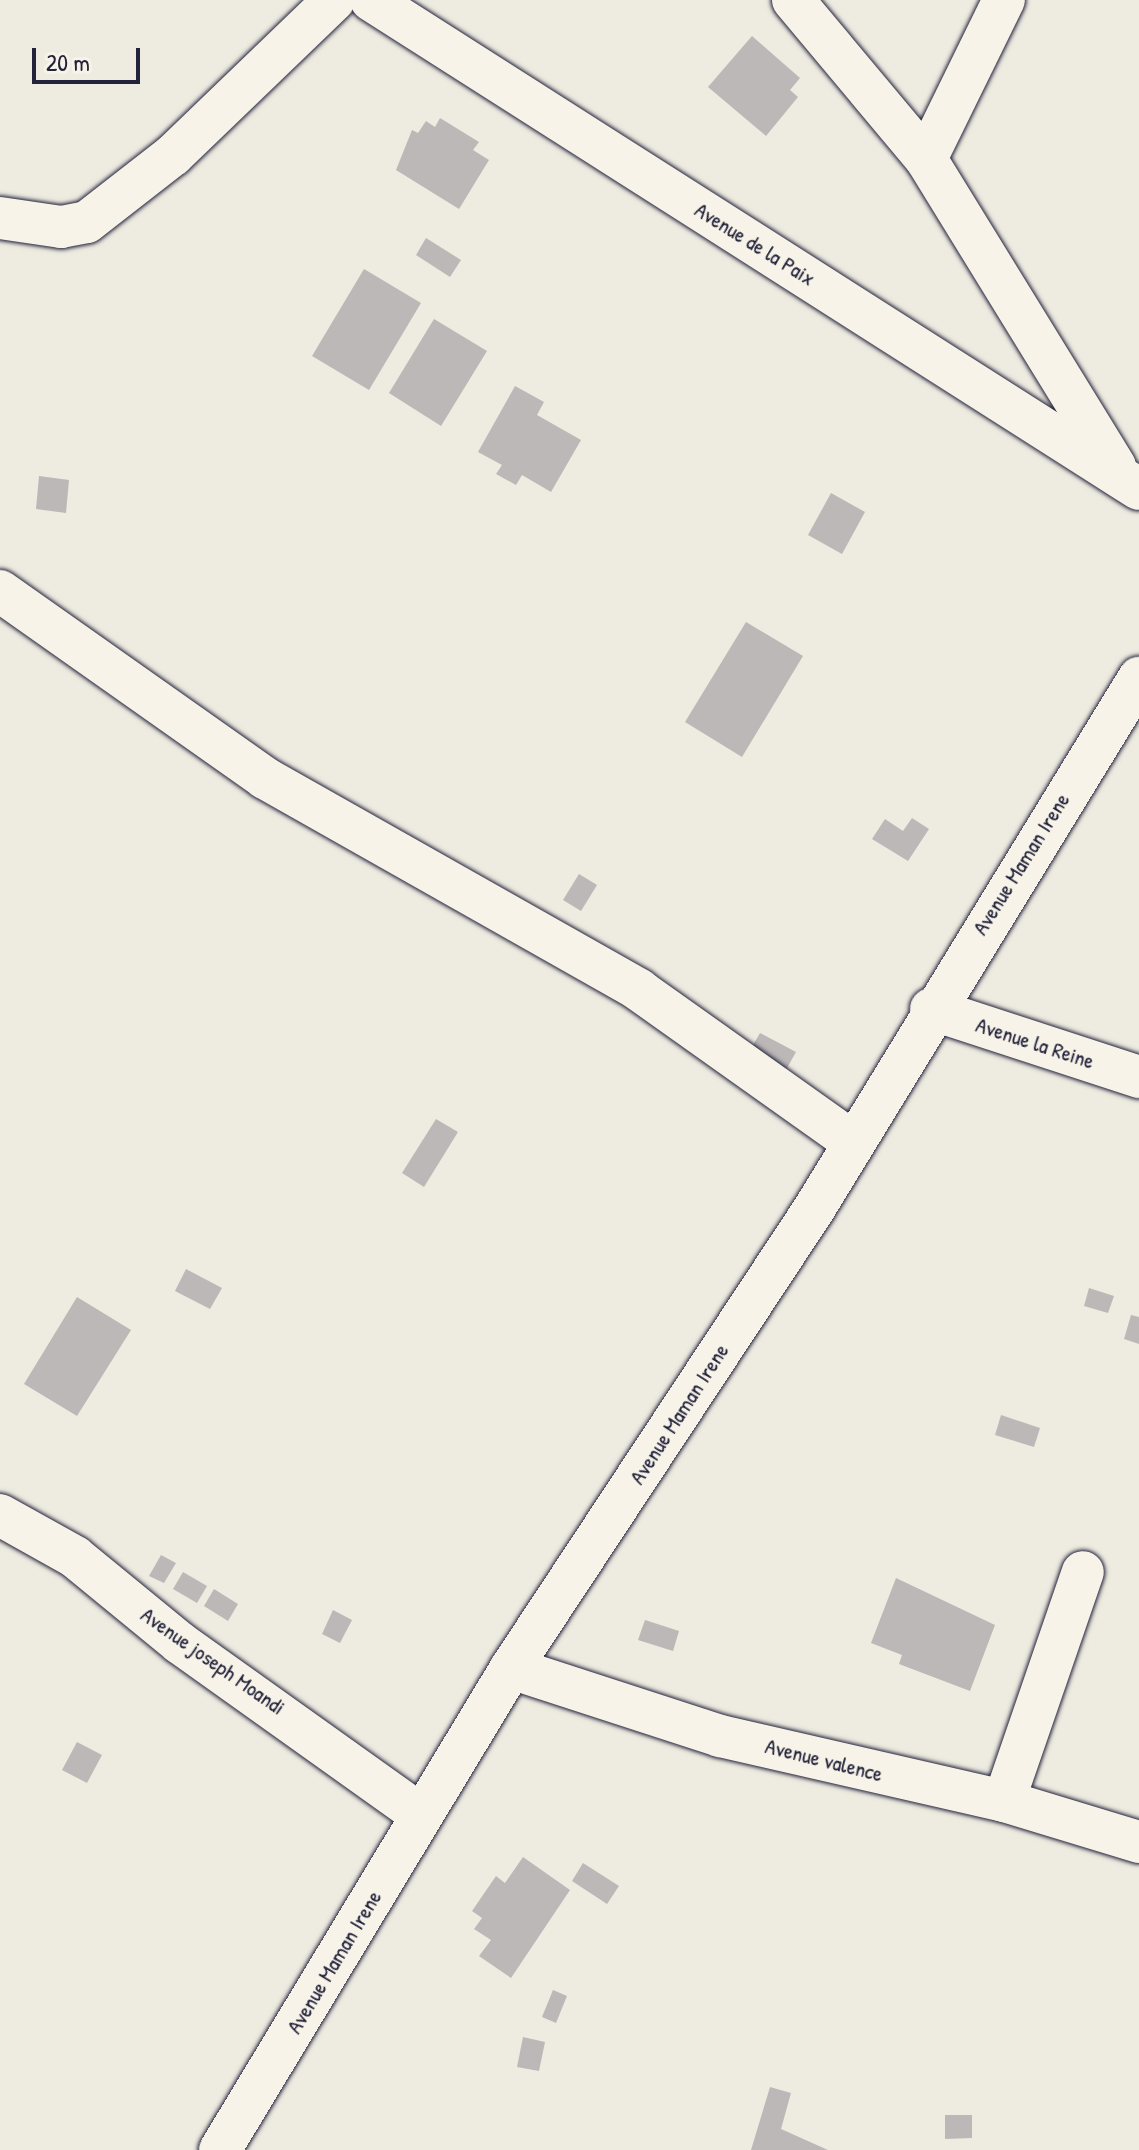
<!DOCTYPE html>
<style>
body{margin:0}
#map{position:relative;width:1139px;height:2150px;overflow:hidden;background:#eeebe1;font-family:"Patrick Hand",sans-serif}
div>[style]{position:absolute}
.building>*{inset:0;background:#bbb8b7}
.roads{filter:drop-shadow(0 0 2px #22223b) drop-shadow(0 0 2px #22223b)}
.street>*{height:42px;margin:-21px;padding:0 21px;transform-origin:21px;border-radius:21px;background:#f7f3e8}
span{translate:-50% -50%;white-space:nowrap;text-align:center;line-height:1.15;-webkit-text-stroke:6px #f7f3e8;paint-order:stroke}
.street-label{font-size:22px;color:#22223b}
.scale{position:absolute;left:32px;top:48px;width:108px;height:36px;box-sizing:border-box;border:4px solid #22223b;border-top:0;padding-left:10px;font-size:24px;line-height:28px;white-space:nowrap;color:#22223b;-webkit-text-stroke:6px #f7f3e8;paint-order:stroke}
</style>
<div id="map">
<div class="building">
<i style="clip-path:polygon(752px 36px,800px 78px,790px 90px,798px 97px,766px 136px,708px 87px)"></i>
<i style="clip-path:polygon(440px 118px,479px 142px,473px 150px,489px 160px,459px 209px,396px 170px,412px 130px,418px 133px,426px 121px,435px 127px)"></i>
<i style="clip-path:polygon(426px 238px,461px 260px,450px 277px,416px 255px)"></i>
<i style="clip-path:polygon(364px 269px,421px 303px,369px 390px,312px 356px)"></i>
<i style="clip-path:polygon(434px 319px,487px 351px,441px 426px,389px 393px)"></i>
<i style="clip-path:polygon(515px 386px,544px 402px,537px 415px,581px 440px,551px 492px,522px 475px,516px 485px,496px 474px,502px 465px,478px 452px)"></i>
<i style="clip-path:polygon(39px 476px,69px 480px,66px 513px,36px 509px)"></i>
<i style="clip-path:polygon(831px 493px,865px 512px,842px 554px,808px 535px)"></i>
<i style="clip-path:polygon(746px 622px,803px 656px,742px 757px,685px 722px)"></i>
<i style="clip-path:polygon(912px 818px,929px 829px,908px 861px,872px 839px,885px 819px,903px 831px)"></i>
<i style="clip-path:polygon(579px 874px,597px 885px,581px 911px,563px 900px)"></i>
<i style="clip-path:polygon(760px 1033px,796px 1052px,782px 1077px,746px 1057px)"></i>
<i style="clip-path:polygon(436px 1119px,458px 1132px,424px 1187px,402px 1173px)"></i>
<i style="clip-path:polygon(186px 1269px,222px 1288px,210px 1309px,175px 1291px)"></i>
<i style="clip-path:polygon(1089px 1288px,1114px 1296px,1108px 1313px,1084px 1306px)"></i>
<i style="clip-path:polygon(77px 1297px,131px 1330px,77px 1416px,24px 1384px)"></i>
<i style="clip-path:polygon(1131px 1315px,1139px 1317px,1139px 1344px,1124px 1339px)"></i>
<i style="clip-path:polygon(1001px 1415px,1040px 1428px,1034px 1447px,995px 1435px)"></i>
<i style="clip-path:polygon(161px 1555px,176px 1563px,164px 1583px,149px 1576px)"></i>
<i style="clip-path:polygon(183px 1572px,207px 1586px,197px 1603px,173px 1589px)"></i>
<i style="clip-path:polygon(896px 1578px,995px 1625px,970px 1691px,899px 1664px,902px 1655px,871px 1643px)"></i>
<i style="clip-path:polygon(214px 1589px,238px 1604px,228px 1621px,204px 1606px)"></i>
<i style="clip-path:polygon(333px 1610px,352px 1620px,340px 1643px,322px 1634px)"></i>
<i style="clip-path:polygon(645px 1620px,679px 1631px,673px 1651px,638px 1640px)"></i>
<i style="clip-path:polygon(77px 1742px,102px 1755px,87px 1783px,62px 1770px)"></i>
<i style="clip-path:polygon(523px 1857px,570px 1890px,511px 1978px,479px 1956px,491px 1940px,474px 1929px,482px 1918px,472px 1911px,496px 1876px,505px 1883px)"></i>
<i style="clip-path:polygon(583px 1863px,619px 1886px,607px 1904px,572px 1881px)"></i>
<i style="clip-path:polygon(553px 1990px,567px 1996px,556px 2023px,542px 2017px)"></i>
<i style="clip-path:polygon(523px 2037px,545px 2042px,539px 2071px,517px 2067px)"></i>
<i style="clip-path:polygon(770px 2087px,791px 2093px,781px 2129px,828px 2150px,751px 2150px)"></i>
<i style="clip-path:polygon(945px 2115px,972px 2115px,972px 2138px,945px 2139px)"></i>
</div>
<div class="roads">
<div class="street">
<i style="left:371px;top:0;width:910px;rotate:32.49deg"></i>
<i style="left:793px;top:0;width:207px;rotate:50.1deg"></i>
<i style="left:926px;top:159px;width:361px;rotate:58.4deg"></i>
<i style="left:926px;top:159px;width:177px;rotate:-63.9deg"></i>
<i style="left:0;top:218px;width:62px;rotate:8.4deg"></i>
<i style="left:61px;top:227px;width:26px;rotate:-11deg"></i>
<i style="left:87px;top:222px;width:109px;rotate:-37.9deg"></i>
<i style="left:173px;top:155px;width:223px;rotate:-43.9deg"></i>
<i style="left:0;top:591px;width:324px;rotate:35.2deg"></i>
<i style="left:265px;top:778px;width:430px;rotate:29.5deg"></i>
<i style="left:639px;top:990px;width:262px;rotate:35.4deg"></i>
<i style="left:931px;top:1009px;width:219px;rotate:18.1deg"></i>
<i style="left:0;top:1515px;width:86px;rotate:29.2deg"></i>
<i style="left:75px;top:1557px;width:136px;rotate:39.3deg"></i>
<i style="left:180px;top:1643px;width:296px;rotate:35.5deg"></i>
<i style="left:511px;top:1668px;width:220px;rotate:18deg"></i>
<i style="left:720px;top:1736px;width:291px;rotate:12.9deg"></i>
<i style="left:1004px;top:1801px;width:141px;rotate:16.9deg"></i>
<i style="left:1004px;top:1801px;width:242px;rotate:-71deg"></i>
<i style="left:220px;top:2150px;width:563px;rotate:-58.88deg"></i>
<i style="left:511px;top:1668px;width:550px;rotate:-56.57deg"></i>
<i style="left:814px;top:1209px;width:623px;rotate:-58.53deg"></i>
</div>
</div>
<div class="street-label">
<span style="left:755px;top:244px;rotate:32deg">Avenue de la Paix</span>
<span style="left:1021px;top:864px;rotate:-58deg">Avenue Maman Irene</span>
<span style="left:1035px;top:1043px;rotate:18deg">Avenue la Reine</span>
<span style="left:679px;top:1414px;rotate:-57deg">Avenue Maman Irene</span>
<span style="left:213px;top:1661px;rotate:35deg">Avenue joseph Moandi</span>
<span style="left:824px;top:1760px;rotate:14deg">Avenue valence</span>
<span style="left:334px;top:1962px;rotate:-59deg">Avenue Maman Irene</span>
</div>
<div class="scale">20 m</div>
</div>
